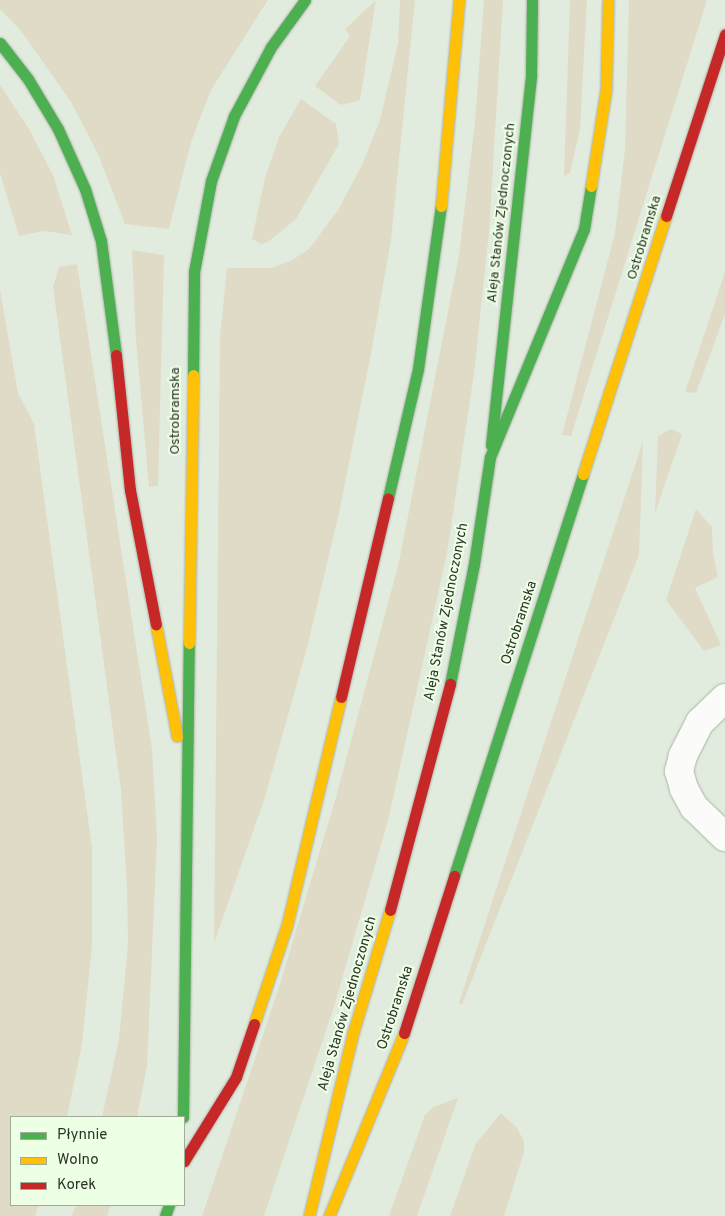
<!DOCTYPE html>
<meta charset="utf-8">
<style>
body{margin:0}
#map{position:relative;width:725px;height:1216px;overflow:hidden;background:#e2ecde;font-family:Overpass,sans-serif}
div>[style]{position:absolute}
.green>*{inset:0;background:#e0dbc6}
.roads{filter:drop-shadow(0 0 1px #acb3a8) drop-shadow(0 0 1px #acb3a8)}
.street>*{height:28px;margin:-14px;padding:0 14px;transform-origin:14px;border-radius:14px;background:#fbfcfa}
.fast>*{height:11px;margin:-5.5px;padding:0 5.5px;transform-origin:5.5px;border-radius:5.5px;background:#4caf50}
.slow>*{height:11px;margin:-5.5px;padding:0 5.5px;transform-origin:5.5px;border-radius:5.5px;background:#ffc107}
.jam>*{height:11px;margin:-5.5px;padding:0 5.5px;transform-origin:5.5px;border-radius:5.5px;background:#c62828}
span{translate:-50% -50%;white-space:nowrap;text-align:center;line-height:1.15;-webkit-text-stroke:4px #edffe5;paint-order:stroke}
.street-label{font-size:14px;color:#2c3329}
.legend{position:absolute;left:10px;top:1116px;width:175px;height:90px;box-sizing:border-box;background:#edffe5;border:1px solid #a0ad9a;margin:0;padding:6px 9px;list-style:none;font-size:15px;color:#2c3329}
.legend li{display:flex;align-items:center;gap:10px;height:25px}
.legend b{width:25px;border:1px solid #a0ad9a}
</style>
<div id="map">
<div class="green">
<i style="clip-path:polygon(0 0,268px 0,211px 90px,191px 142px,169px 229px,125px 224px,98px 154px,71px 102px,21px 31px,0 9px)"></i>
<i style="clip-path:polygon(376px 0,360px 100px,341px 105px,315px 86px,350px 36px,345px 29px)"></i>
<i style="clip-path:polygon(400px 0,415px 0,391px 240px,370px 359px,339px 513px,307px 648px,265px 797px,214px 943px,220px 337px,227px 268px,272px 268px,292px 260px,309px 249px,338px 210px,362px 165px,380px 120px,398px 43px)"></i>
<i style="clip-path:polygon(484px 0,503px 0,489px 232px,474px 374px,447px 553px,388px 821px,333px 1010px,264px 1216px,202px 1216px,279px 987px,336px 797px,399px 562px,459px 255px,475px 122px)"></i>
<i style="clip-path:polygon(570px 0,587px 0,580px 129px,570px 173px,564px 177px)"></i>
<i style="clip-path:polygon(629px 0,707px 0,571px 436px,562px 435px,615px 233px,625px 149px)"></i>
<i style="clip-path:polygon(0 85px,29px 129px,53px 175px,72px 235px,44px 231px,19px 236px,0 173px)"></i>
<i style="clip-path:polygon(301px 99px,336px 124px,339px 144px,296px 219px,268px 242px,261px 244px,252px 239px,265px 178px,279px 137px)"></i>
<i style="clip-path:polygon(132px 250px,164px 255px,158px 486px,149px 487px,136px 340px)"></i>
<i style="clip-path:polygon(77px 264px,152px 749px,157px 840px,147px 1066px,137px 1117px,102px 1117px,119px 1039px,128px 944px,127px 887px,121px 790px,53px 287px,59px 267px)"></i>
<i style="clip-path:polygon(725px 272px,725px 314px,696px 393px,685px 392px)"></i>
<i style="clip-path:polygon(0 290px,18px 393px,34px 424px,92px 848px,92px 946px,82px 1044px,67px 1117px,11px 1117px,11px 1205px,39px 1205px,35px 1216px,0 1216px)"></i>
<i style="clip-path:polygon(671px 429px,682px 434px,655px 513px,658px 436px)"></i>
<i style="clip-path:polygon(643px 441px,639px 555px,462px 1005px,459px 1003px)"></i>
<i style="clip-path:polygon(696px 509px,712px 527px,713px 553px,718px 577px,695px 588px,721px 645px,704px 651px,666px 600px)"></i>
<i style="clip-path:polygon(458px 1098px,417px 1216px,389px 1216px,425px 1115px,433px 1107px)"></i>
<i style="clip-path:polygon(501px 1113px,517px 1128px,524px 1141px,524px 1152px,504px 1216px,450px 1216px,476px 1143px)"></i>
<i style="clip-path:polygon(76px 1205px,111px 1205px,107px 1216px,72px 1216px)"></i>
</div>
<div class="roads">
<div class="street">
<i style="left:725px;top:698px;width:35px;rotate:136deg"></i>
<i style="left:700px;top:722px;width:38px;rotate:117deg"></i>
<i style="left:683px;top:756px;width:16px;rotate:105deg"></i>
<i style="left:679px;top:771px;width:19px;rotate:74deg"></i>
<i style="left:684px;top:789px;width:21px;rotate:61deg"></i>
<i style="left:694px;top:807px;width:43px;rotate:44.1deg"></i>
</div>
<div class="fast">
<i style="left:0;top:43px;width:46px;rotate:52.1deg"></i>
<i style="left:28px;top:79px;width:58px;rotate:59deg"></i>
<i style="left:58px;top:129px;width:66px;rotate:65.8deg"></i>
<i style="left:85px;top:189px;width:54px;rotate:72.9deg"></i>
<i style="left:101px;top:241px;width:115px;rotate:82.5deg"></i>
<i style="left:193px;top:375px;width:103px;rotate:-89.4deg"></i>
<i style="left:194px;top:272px;width:93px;rotate:-79.4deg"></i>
<i style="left:211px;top:181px;width:69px;rotate:-70.5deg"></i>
<i style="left:234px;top:116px;width:78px;rotate:-61.8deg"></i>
<i style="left:271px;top:47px;width:58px;rotate:-54.1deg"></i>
<i style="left:491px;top:445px;width:372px;rotate:-83.8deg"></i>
<i style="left:531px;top:75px;width:75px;rotate:-89.2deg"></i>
<i style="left:388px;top:498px;width:132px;rotate:-76.9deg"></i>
<i style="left:418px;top:369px;width:165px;rotate:-82deg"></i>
<i style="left:450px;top:684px;width:122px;rotate:-78.7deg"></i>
<i style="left:474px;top:564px;width:108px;rotate:-81.5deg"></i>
<i style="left:490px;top:457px;width:247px;rotate:-67.6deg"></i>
<i style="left:584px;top:229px;width:44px;rotate:-80.8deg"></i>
<i style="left:454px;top:876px;width:422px;rotate:-72.2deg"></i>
<i style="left:183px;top:1117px;width:474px;rotate:-89.3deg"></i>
<i style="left:165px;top:1216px;width:12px;rotate:-70deg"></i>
</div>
<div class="slow">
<i style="left:591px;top:186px;width:98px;rotate:-81.2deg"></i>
<i style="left:606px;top:89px;width:89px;rotate:-88.7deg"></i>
<i style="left:441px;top:206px;width:207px;rotate:-85deg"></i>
<i style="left:583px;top:474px;width:271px;rotate:-72.2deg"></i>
<i style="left:156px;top:625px;width:113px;rotate:79.3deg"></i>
<i style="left:189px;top:643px;width:268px;rotate:-89.1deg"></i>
<i style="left:254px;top:1024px;width:104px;rotate:-71.6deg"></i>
<i style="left:287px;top:925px;width:234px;rotate:-76.7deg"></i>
<i style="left:309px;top:1216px;width:188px;rotate:-76.5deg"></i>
<i style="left:353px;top:1033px;width:128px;rotate:-73.3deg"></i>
<i style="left:329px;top:1216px;width:198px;rotate:-67.7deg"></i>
</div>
<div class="jam">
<i style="left:666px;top:216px;width:191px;rotate:-72deg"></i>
<i style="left:116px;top:355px;width:136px;rotate:84.1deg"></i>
<i style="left:130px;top:490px;width:137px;rotate:79.1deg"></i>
<i style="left:341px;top:697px;width:204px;rotate:-76.7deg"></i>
<i style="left:390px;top:910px;width:234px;rotate:-75.1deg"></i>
<i style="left:404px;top:1033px;width:165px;rotate:-72.3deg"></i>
<i style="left:184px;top:1155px;width:6px;rotate:90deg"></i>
<i style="left:184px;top:1161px;width:99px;rotate:-58.2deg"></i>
<i style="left:236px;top:1077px;width:56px;rotate:-71.2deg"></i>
</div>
</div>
<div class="street-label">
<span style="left:502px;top:213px;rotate:-84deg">Aleja Stanów Zjednoczonych</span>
<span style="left:645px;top:238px;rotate:-73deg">Ostrobramska</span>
<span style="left:176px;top:411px;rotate:-90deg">Ostrobramska</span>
<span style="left:447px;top:612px;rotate:-79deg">Aleja Stanów Zjednoczonych</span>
<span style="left:520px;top:623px;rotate:-72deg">Ostrobramska</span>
<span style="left:348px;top:1004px;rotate:-74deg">Aleja Stanów Zjednoczonych</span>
<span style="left:396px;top:1008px;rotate:-72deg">Ostrobramska</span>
</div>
<ul class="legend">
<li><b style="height:6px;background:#4caf50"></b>Płynnie</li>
<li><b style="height:6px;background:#ffc107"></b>Wolno</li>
<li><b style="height:6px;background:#c62828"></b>Korek</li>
</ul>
</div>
